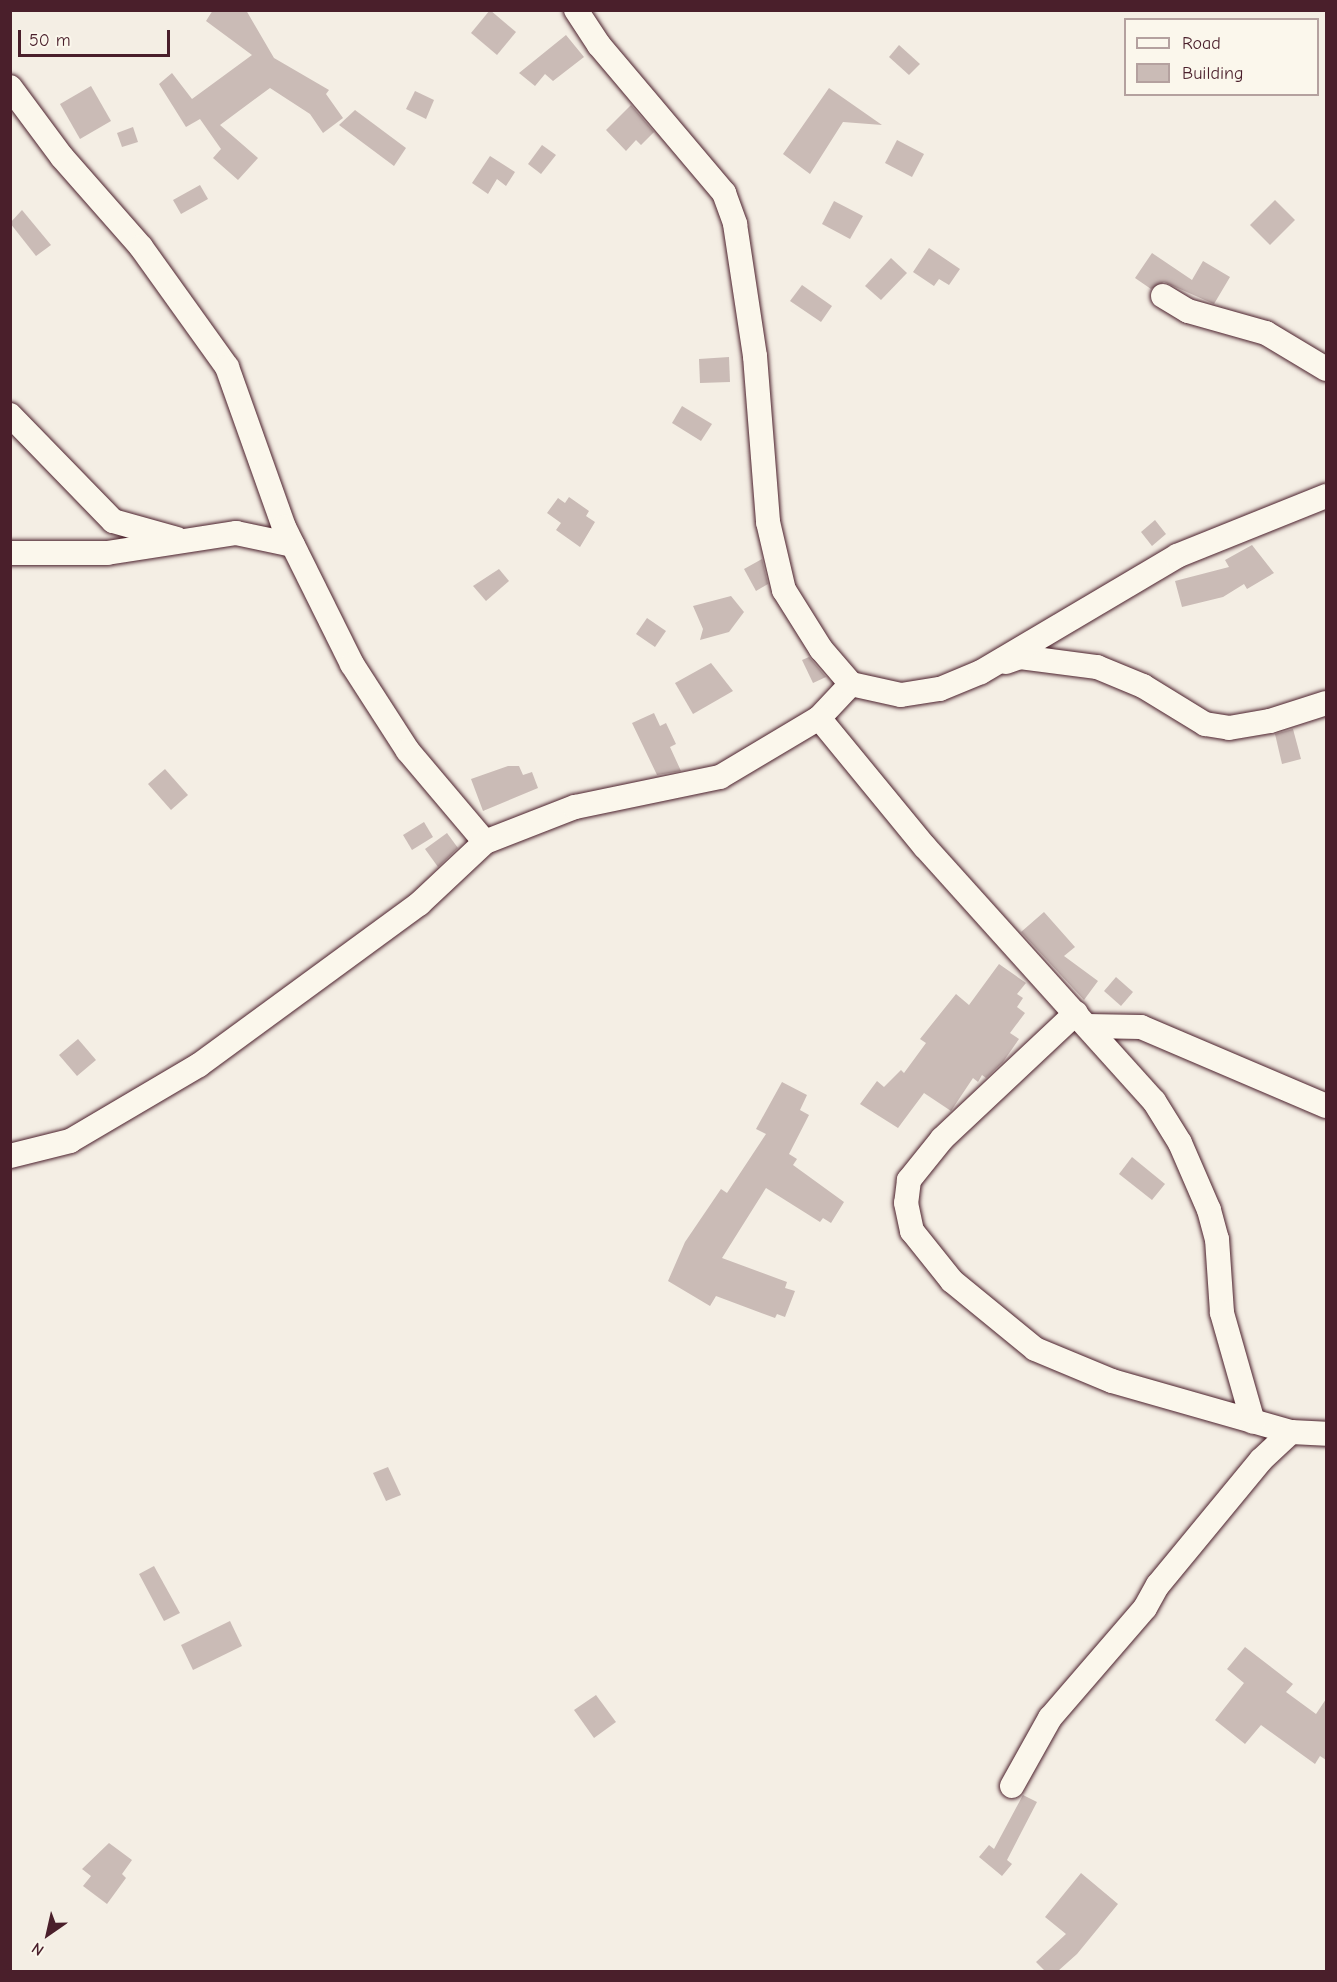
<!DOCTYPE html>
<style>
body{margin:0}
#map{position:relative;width:1337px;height:1982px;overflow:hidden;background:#f4eee4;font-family:"Comic Neue",sans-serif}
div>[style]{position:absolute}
.building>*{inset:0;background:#cabbb6}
.roads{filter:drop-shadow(0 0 2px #4a1f2b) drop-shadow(0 0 2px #4a1f2b)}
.minor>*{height:24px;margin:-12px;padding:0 12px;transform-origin:12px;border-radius:12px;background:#fbf7ec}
span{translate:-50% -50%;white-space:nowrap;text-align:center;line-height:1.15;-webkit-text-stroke:4.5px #fbf7ec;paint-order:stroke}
.frame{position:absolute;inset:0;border:12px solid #4a1f2b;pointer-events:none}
.legend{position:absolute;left:1124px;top:18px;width:195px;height:78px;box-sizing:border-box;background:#fbf7ec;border:2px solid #b4a19f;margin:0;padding:8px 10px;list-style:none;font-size:18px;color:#4a1f2b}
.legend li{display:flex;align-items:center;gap:12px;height:30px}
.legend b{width:30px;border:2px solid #b4a19f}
.north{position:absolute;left:18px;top:1904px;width:60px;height:60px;-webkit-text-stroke:4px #fbf7ec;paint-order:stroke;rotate:214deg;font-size:16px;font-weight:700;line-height:24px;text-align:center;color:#4a1f2b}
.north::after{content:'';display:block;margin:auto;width:21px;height:27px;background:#4a1f2b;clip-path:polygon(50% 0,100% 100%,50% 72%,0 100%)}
.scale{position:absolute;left:18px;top:30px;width:152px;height:27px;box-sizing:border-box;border:3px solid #4a1f2b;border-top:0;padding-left:8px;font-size:18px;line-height:21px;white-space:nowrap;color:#4a1f2b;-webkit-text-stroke:4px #fbf7ec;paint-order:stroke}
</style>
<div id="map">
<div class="building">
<i style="clip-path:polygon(213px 10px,246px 10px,274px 58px,329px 90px,326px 94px,343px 118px,323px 133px,310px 114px,270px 88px,220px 125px,258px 158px,238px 180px,213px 158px,221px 149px,200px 119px,186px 127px,159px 84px,172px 73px,192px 99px,252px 55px,206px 21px)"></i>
<i style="clip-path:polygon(490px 10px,516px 32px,497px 55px,471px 33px)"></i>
<i style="clip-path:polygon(566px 35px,584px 57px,553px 81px,545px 74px,535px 86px,519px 73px)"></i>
<i style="clip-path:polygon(899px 45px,920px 64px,909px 75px,889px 57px)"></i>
<i style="clip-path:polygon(91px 86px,111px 121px,80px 139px,60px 104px)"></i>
<i style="clip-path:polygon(829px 88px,882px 125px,843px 122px,810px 174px,783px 154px)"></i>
<i style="clip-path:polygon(415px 91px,434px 100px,426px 119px,406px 109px)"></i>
<i style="clip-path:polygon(631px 105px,654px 132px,641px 145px,636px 140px,626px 151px,606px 130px)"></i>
<i style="clip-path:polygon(355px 110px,406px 148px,394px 166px,339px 125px)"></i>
<i style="clip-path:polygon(133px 127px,138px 142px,122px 147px,117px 133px)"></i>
<i style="clip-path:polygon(897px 140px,924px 154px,912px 177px,885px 163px)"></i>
<i style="clip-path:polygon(542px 145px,556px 155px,541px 174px,528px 164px)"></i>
<i style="clip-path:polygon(490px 156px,515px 172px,506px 186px,497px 179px,488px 194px,472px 183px)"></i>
<i style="clip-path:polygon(200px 185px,208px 199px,181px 214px,173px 200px)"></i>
<i style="clip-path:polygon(1275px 200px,1295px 220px,1270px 245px,1250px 225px)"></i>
<i style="clip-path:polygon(834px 201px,863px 216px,850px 239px,822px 224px)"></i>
<i style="clip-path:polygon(22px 210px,51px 245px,36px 256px,10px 223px)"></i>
<i style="clip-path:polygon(929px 248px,960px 269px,949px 285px,939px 279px,934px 286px,913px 272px)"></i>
<i style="clip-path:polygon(1152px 253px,1192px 280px,1203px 261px,1230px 277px,1214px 304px,1164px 282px,1151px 289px,1135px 278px)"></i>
<i style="clip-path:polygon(891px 258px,907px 273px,881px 300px,865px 286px)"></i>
<i style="clip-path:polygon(802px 285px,832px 306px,821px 322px,790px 301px)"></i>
<i style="clip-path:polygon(729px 357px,730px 382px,700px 383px,699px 359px)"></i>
<i style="clip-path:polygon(682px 406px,712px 424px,701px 441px,672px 423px)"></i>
<i style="clip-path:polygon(569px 497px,589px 511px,586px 516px,595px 522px,580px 547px,556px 530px,561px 523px,547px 513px,558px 498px,565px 503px)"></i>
<i style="clip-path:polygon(1155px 520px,1166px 534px,1152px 546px,1141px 532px)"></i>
<i style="clip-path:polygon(1252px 545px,1274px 573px,1247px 589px,1244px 584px,1223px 597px,1182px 607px,1175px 581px,1229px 567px,1225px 560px)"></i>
<i style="clip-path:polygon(762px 559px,768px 584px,756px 591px,744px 569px)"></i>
<i style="clip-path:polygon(499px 569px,509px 581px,486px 601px,473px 586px)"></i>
<i style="clip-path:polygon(731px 596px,744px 612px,729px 632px,700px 640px,703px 629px,693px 606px)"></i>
<i style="clip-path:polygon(647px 618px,666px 631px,655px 647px,636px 634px)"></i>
<i style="clip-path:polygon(809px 657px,810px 658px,826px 677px,813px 683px,802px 660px)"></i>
<i style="clip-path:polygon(711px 663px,733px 691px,693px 714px,675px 683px)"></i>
<i style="clip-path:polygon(654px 713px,660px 726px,666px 723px,676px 744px,670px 747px,681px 771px,657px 775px,632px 723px)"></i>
<i style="clip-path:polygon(1293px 729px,1301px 759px,1282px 764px,1275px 734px)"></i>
<i style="clip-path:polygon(508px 766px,519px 766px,523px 775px,532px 772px,538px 788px,483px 811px,471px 779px)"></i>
<i style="clip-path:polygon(165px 769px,188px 795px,171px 810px,148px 784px)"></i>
<i style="clip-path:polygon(424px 822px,433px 837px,412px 850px,403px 835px)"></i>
<i style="clip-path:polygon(447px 833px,458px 848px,438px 867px,425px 849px)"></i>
<i style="clip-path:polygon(1044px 912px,1075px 947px,1064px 956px,1098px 981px,1084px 1000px,1021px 932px)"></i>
<i style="clip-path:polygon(999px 964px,1026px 983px,1017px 994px,1023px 998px,1017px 1007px,1025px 1013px,1010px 1033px,1019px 1039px,1003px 1062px,986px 1078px,982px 1075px,978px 1082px,973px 1078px,951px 1111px,924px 1093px,898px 1128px,860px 1104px,877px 1081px,884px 1087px,901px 1070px,904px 1073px,926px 1043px,920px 1039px,956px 994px,969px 1005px)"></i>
<i style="clip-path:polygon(1116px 977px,1133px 992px,1121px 1006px,1104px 991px)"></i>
<i style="clip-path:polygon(78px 1039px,96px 1060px,77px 1076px,59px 1055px)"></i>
<i style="clip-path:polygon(782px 1082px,807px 1095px,800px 1110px,809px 1115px,789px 1154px,797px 1159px,793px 1165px,844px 1202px,831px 1223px,823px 1218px,820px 1222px,766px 1188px,722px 1258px,787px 1282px,785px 1288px,795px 1291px,785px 1317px,777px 1314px,775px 1318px,716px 1296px,710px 1306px,668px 1281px,685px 1242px,721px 1189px,727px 1193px,766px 1134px,756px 1129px)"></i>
<i style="clip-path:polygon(1132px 1157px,1165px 1184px,1152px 1200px,1119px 1174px)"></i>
<i style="clip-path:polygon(388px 1467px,401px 1495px,386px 1501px,373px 1473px)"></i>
<i style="clip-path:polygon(154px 1566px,180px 1613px,164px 1621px,139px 1574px)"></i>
<i style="clip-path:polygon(230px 1621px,242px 1646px,193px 1670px,181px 1645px)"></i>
<i style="clip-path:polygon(1245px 1647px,1293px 1684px,1286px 1692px,1316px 1714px,1326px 1699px,1326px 1760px,1320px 1756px,1315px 1764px,1261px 1725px,1245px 1744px,1215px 1720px,1244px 1683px,1227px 1669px)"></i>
<i style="clip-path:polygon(596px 1695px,616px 1722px,594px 1738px,574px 1710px)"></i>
<i style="clip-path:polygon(1023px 1795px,1037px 1802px,1007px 1860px,1012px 1864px,1002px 1876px,979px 1857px,989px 1845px,994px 1849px)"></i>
<i style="clip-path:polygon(109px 1843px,132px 1860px,122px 1874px,126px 1878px,107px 1904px,83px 1886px,91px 1876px,82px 1869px)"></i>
<i style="clip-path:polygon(1081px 1873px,1118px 1904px,1077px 1954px,1058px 1971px,1045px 1971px,1036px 1962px,1066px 1934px,1045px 1917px)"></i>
</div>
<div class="roads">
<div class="minor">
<i style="left:576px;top:10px;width:42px;rotate:56.7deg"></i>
<i style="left:599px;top:45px;width:194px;rotate:49.8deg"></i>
<i style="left:724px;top:193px;width:33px;rotate:70deg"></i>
<i style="left:735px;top:224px;width:134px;rotate:81.4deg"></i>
<i style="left:755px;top:356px;width:167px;rotate:85.5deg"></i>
<i style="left:768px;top:522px;width:70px;rotate:76.8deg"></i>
<i style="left:784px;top:590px;width:70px;rotate:57.9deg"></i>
<i style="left:821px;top:649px;width:46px;rotate:49.4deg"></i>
<i style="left:10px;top:87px;width:87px;rotate:53.4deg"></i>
<i style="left:62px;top:157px;width:120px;rotate:48.7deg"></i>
<i style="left:141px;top:247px;width:148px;rotate:54.4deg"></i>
<i style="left:227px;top:367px;width:170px;rotate:70.4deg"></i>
<i style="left:284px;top:527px;width:153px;rotate:63.6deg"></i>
<i style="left:352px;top:664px;width:103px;rotate:57.2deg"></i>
<i style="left:408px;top:751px;width:119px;rotate:49.8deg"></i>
<i style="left:1163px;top:296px;width:29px;rotate:31deg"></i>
<i style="left:1188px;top:311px;width:81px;rotate:15.8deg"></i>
<i style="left:1266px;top:333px;width:70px;rotate:31deg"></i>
<i style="left:10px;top:415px;width:148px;rotate:45.8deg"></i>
<i style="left:113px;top:521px;width:66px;rotate:15.7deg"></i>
<i style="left:10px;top:553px;width:97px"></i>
<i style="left:107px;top:553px;width:131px;rotate:-8.8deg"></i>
<i style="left:236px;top:533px;width:58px;rotate:11.9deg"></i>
<i style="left:1006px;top:662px;width:15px;rotate:-20deg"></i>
<i style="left:1020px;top:657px;width:78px;rotate:7.4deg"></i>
<i style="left:1097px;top:667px;width:50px;rotate:22.4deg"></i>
<i style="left:1143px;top:686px;width:73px;rotate:31.5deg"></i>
<i style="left:1205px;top:724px;width:24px;rotate:9deg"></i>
<i style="left:1229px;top:728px;width:42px;rotate:-9.7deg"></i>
<i style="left:1270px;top:721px;width:59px;rotate:-17.8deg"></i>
<i style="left:819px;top:718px;width:47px;rotate:-46.7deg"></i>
<i style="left:851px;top:684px;width:51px;rotate:12.4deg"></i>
<i style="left:901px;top:695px;width:39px;rotate:-9deg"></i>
<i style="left:940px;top:689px;width:44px;rotate:-22.5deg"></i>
<i style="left:981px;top:672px;width:228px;rotate:-30.6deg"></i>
<i style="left:1177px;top:556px;width:161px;rotate:-21.9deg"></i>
<i style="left:1076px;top:1013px;width:184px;rotate:136.8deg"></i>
<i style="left:942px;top:1139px;width:53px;rotate:128.8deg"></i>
<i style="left:909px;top:1180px;width:23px;rotate:97deg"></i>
<i style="left:906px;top:1203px;width:29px;rotate:78deg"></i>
<i style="left:912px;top:1231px;width:64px;rotate:51.3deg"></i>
<i style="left:952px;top:1281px;width:107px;rotate:39.3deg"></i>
<i style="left:1035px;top:1349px;width:83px;rotate:22.6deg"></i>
<i style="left:1112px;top:1381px;width:186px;rotate:15.9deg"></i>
<i style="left:1291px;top:1432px;width:35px;rotate:3deg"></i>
<i style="left:1087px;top:1026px;width:54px;rotate:1.1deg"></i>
<i style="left:1141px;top:1027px;width:201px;rotate:23.1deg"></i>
<i style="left:10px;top:1156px;width:62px;rotate:-14deg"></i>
<i style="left:70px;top:1141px;width:150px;rotate:-30.5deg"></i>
<i style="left:199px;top:1065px;width:273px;rotate:-36.2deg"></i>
<i style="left:419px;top:904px;width:91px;rotate:-43.2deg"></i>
<i style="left:485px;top:842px;width:97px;rotate:-21.3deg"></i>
<i style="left:575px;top:807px;width:148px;rotate:-11.7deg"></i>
<i style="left:720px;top:777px;width:115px;rotate:-30.8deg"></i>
<i style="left:819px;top:718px;width:167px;rotate:50.6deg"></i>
<i style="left:925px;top:847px;width:342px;rotate:48deg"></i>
<i style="left:1154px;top:1101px;width:49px;rotate:58.2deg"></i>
<i style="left:1180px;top:1143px;width:73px;rotate:66.6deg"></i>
<i style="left:1209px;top:1210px;width:30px;rotate:75deg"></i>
<i style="left:1217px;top:1239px;width:74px;rotate:86.1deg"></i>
<i style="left:1222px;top:1313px;width:113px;rotate:74.1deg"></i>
<i style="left:1012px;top:1786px;width:78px;rotate:-60.8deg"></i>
<i style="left:1050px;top:1718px;width:145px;rotate:-49.2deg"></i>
<i style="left:1145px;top:1608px;width:26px;rotate:-61deg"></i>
<i style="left:1158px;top:1585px;width:162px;rotate:-50.5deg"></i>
<i style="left:1261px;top:1460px;width:41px;rotate:-43deg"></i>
</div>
</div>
<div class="frame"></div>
<ul class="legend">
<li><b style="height:8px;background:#fbf7ec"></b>Road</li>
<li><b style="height:16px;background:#cabbb6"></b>Building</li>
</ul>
<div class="north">N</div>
<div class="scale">50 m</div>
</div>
